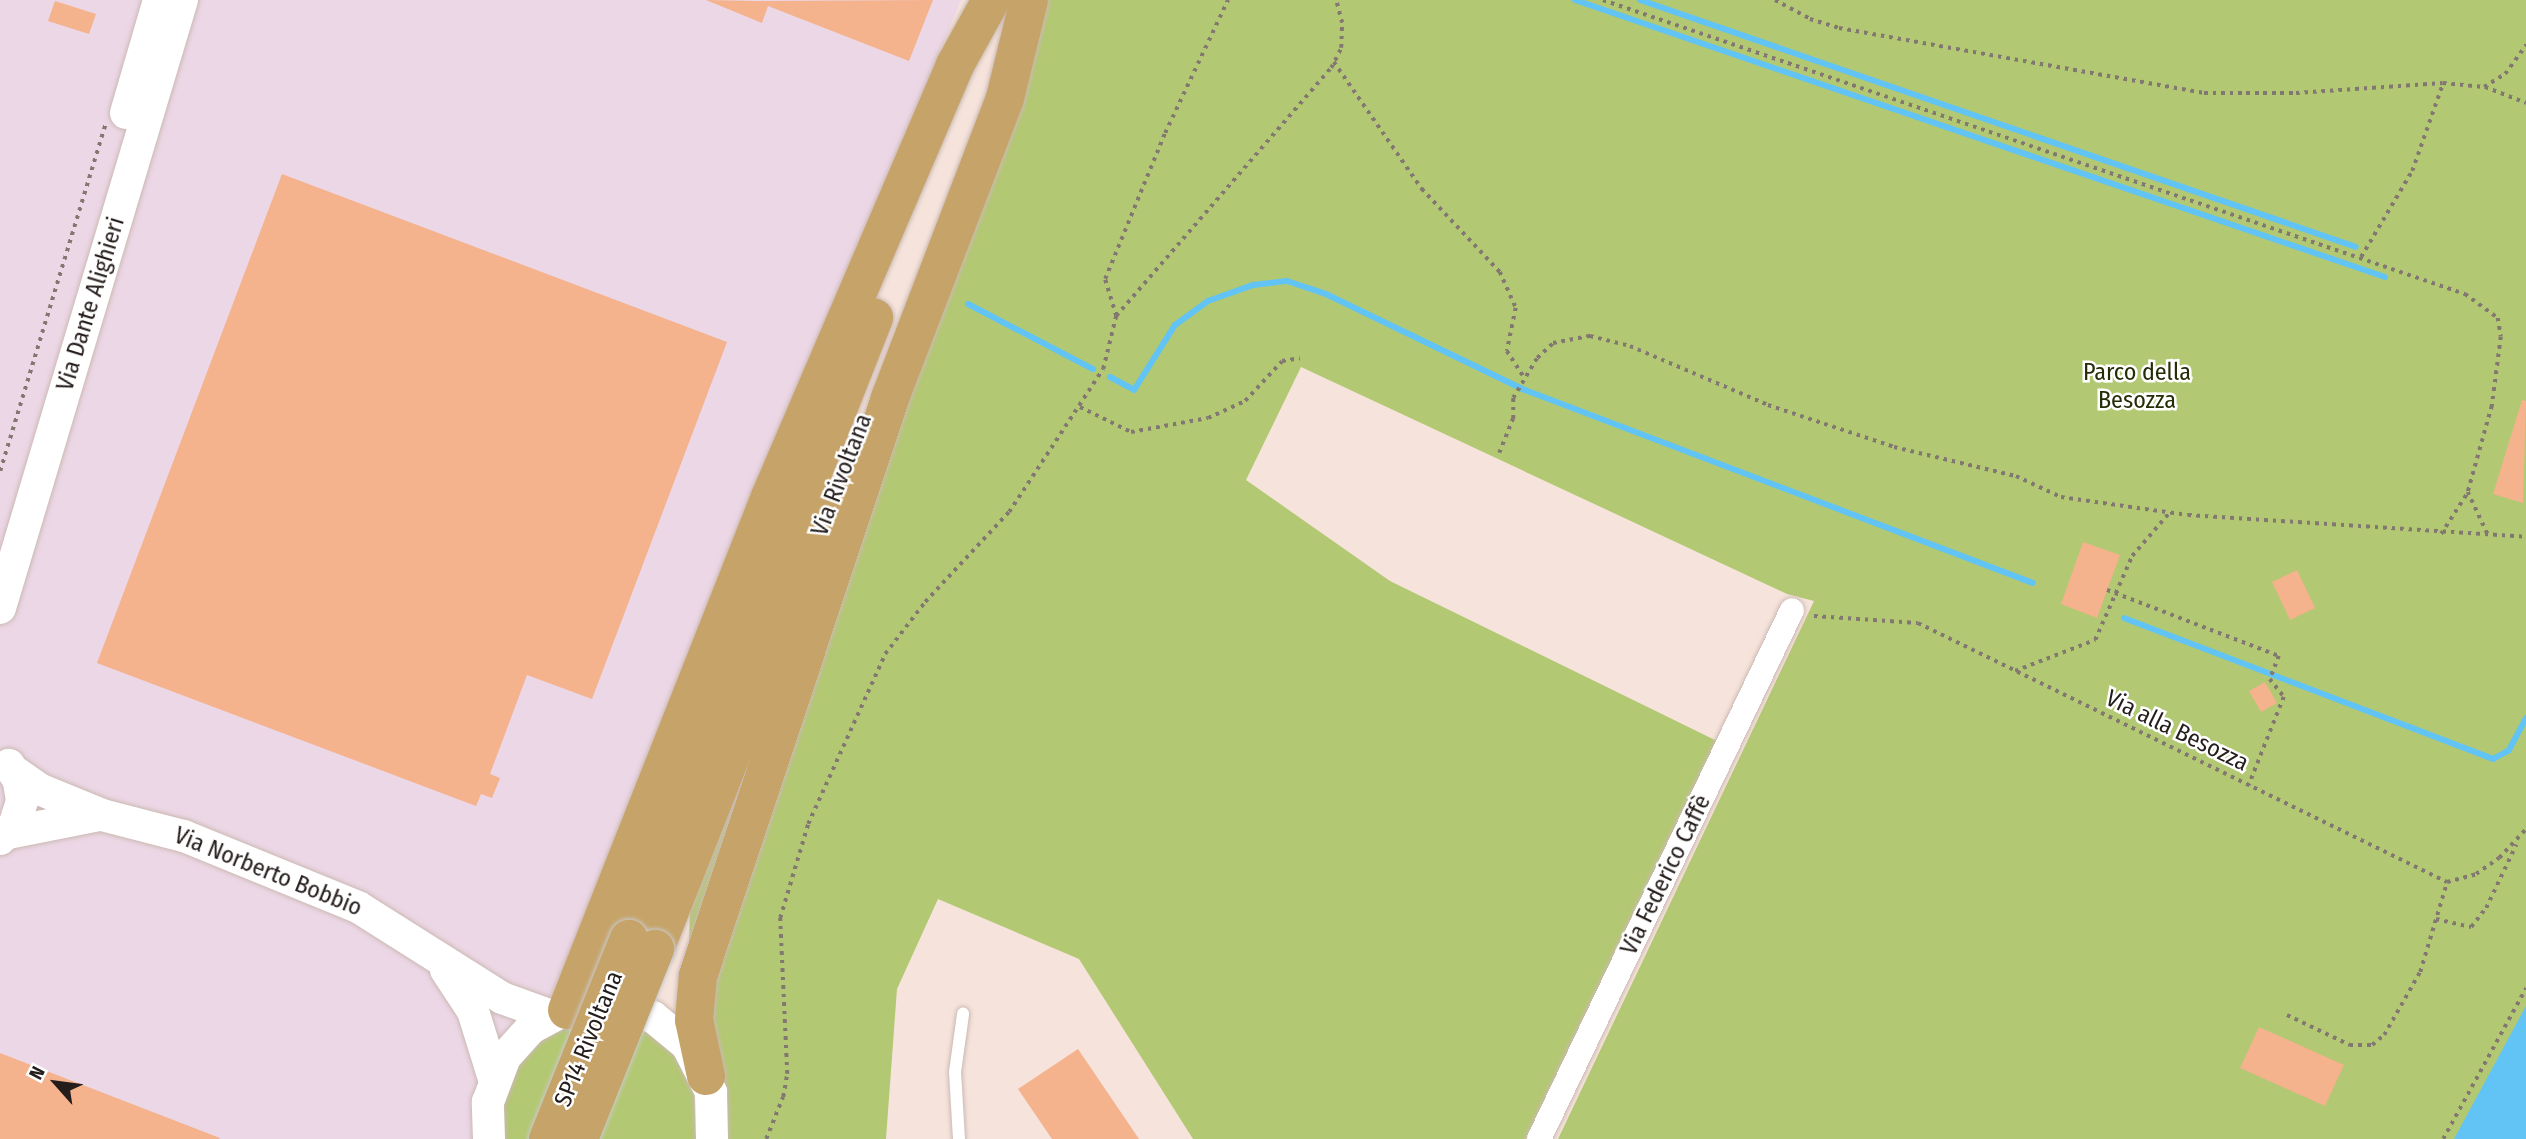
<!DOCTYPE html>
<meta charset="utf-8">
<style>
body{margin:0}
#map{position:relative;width:2526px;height:1139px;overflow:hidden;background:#f6e4dc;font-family:"Fira Sans Condensed",sans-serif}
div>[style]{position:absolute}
.industrial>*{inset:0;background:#ecd7e6}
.green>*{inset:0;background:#b3c872}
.water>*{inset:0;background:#62c4f5}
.stream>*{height:6px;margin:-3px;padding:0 3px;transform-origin:3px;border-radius:3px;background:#62c4f5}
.building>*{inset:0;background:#f4b28d}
.path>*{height:3.5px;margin-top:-1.75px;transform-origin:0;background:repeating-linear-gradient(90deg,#837772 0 3.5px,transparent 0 8.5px)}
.roads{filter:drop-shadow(0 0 2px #cbb9b2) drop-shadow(0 0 2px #cbb9b2)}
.service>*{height:12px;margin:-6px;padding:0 6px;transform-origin:6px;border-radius:6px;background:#fff}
.minor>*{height:24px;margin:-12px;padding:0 12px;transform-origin:12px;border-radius:12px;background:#fff}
.tertiary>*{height:32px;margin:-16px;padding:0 16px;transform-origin:16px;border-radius:16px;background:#fff}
.trunk>*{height:38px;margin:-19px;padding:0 19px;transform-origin:19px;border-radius:19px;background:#c6a368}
.bridges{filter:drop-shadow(0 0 2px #cac9c8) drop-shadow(0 0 2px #cac9c8)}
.trunk-bridge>*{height:38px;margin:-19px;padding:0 19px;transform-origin:19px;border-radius:19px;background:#c6a368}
span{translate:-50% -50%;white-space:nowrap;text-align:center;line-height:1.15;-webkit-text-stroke:5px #fff;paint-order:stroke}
.street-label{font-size:24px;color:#241d1b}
.park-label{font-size:24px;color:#252d07}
.north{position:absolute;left:21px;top:1048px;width:70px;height:70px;-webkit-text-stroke:5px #fff;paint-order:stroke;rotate:298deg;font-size:19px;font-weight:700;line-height:28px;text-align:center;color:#241d1b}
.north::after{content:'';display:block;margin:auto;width:24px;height:32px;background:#241d1b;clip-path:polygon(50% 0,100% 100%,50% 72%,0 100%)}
</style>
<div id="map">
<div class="industrial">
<i style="clip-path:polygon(0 0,961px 0,564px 966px,483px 1139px,0 1139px)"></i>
</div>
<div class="green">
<i style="clip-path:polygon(1040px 0,2526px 0,2526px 1139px,1558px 1139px,1814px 601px,1787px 594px,1301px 367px,1246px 480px,1390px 581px,1717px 741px,1526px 1139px,1193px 1139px,1079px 959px,938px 899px,897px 989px,886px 1139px,728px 1139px,723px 1091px,688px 967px,690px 912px)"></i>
<i style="clip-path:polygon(564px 1028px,639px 1028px,659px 1040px,675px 1055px,694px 1089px,696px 1139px,505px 1139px,504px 1102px,518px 1066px,538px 1043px)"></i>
</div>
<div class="water">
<i style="clip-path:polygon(2526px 1006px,2526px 1139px,2454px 1139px)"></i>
</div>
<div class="stream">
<i style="left:1575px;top:0;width:856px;rotate:18.88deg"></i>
<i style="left:1640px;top:0;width:757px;rotate:19.03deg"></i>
<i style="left:968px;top:304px;width:141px;rotate:27.5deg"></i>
<i style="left:1110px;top:377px;width:27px;rotate:28deg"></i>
<i style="left:1134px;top:390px;width:77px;rotate:-57.8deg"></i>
<i style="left:1175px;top:325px;width:41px;rotate:-36deg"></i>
<i style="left:1208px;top:301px;width:48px;rotate:-19.6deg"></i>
<i style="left:1253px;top:285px;width:34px;rotate:-7deg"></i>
<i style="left:1287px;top:281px;width:41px;rotate:18.4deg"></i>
<i style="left:1326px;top:294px;width:221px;rotate:25.8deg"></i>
<i style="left:1525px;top:390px;width:543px;rotate:20.8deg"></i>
<i style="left:2124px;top:618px;width:395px;rotate:20.9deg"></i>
<i style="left:2493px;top:759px;width:18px;rotate:-29deg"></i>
<i style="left:2509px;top:750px;width:36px;rotate:-62deg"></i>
</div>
<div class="building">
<i style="clip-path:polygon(706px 0,755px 1px,933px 0,909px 61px,768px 6px,762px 23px)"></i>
<i style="clip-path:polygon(55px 1px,96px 14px,89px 34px,48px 21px)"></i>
<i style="clip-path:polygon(282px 174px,727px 342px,592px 699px,527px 675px,490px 774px,500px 778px,492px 798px,481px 794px,476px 806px,97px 663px)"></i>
<i style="clip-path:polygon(2522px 400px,2526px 401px,2523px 503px,2493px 494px)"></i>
<i style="clip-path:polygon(2083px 542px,2120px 555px,2097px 618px,2061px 604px)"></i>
<i style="clip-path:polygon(2297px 570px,2315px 608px,2290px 620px,2272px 582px)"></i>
<i style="clip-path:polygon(2265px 682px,2277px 703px,2261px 712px,2249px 691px)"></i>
<i style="clip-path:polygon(2259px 1027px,2344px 1065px,2325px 1106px,2240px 1068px)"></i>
<i style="clip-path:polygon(1078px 1049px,1139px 1139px,1052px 1139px,1018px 1089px)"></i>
<i style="clip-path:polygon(0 1053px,220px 1138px,219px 1139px,0 1139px)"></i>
</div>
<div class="path">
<i style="left:1603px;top:0;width:911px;rotate:18.83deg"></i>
<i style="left:2465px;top:294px;width:41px;rotate:36deg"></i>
<i style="left:2498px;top:318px;width:19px;rotate:81deg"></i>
<i style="left:2501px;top:337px;width:70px;rotate:97.4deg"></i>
<i style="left:2492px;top:406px;width:89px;rotate:105.6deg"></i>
<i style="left:1775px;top:0;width:40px;rotate:28deg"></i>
<i style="left:1810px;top:19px;width:30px;rotate:17deg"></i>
<i style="left:1839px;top:28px;width:371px;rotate:10.1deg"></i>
<i style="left:2204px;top:93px;width:92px"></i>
<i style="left:2296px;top:93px;width:147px;rotate:-3.9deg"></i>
<i style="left:1334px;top:62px;width:155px;rotate:55.3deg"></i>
<i style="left:1422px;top:189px;width:114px;rotate:46.8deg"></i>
<i style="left:1500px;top:272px;width:39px;rotate:66deg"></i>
<i style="left:1516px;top:308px;width:44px;rotate:101.8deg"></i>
<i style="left:1507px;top:351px;width:31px;rotate:57deg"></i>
<i style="left:2485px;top:87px;width:44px;rotate:21.3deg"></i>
<i style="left:2361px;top:257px;width:100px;rotate:-59.3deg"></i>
<i style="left:2412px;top:171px;width:93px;rotate:-70.6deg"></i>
<i style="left:2443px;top:83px;width:41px;rotate:5.6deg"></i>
<i style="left:2484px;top:87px;width:25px;rotate:-32deg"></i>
<i style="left:2505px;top:74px;width:36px;rotate:-54deg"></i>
<i style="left:1116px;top:316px;width:328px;rotate:-49.1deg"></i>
<i style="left:1331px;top:68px;width:22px;rotate:-63deg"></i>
<i style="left:1341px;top:48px;width:25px;rotate:-88deg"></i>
<i style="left:1342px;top:23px;width:24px;rotate:-105deg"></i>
<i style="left:1080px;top:407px;width:57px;rotate:26.1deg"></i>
<i style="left:1131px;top:432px;width:78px;rotate:-10.3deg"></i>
<i style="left:1208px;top:418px;width:41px;rotate:-24.7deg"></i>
<i style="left:1245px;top:401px;width:54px;rotate:-47.2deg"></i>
<i style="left:1282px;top:361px;width:18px;rotate:-9deg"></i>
<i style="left:1499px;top:453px;width:37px;rotate:-68deg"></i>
<i style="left:1513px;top:419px;width:21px;rotate:-90deg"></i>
<i style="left:1513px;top:398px;width:47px;rotate:-59deg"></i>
<i style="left:1537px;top:358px;width:22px;rotate:-43deg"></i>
<i style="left:1553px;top:343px;width:38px;rotate:-11deg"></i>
<i style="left:1590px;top:336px;width:41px;rotate:14deg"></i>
<i style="left:1630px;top:346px;width:150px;rotate:23.1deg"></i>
<i style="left:1768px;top:405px;width:133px;rotate:18.4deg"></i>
<i style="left:1894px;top:447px;width:125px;rotate:13.4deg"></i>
<i style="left:2016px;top:476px;width:50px;rotate:25deg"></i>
<i style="left:2061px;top:497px;width:128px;rotate:8.1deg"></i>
<i style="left:2188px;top:515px;width:339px;rotate:3.7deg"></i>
<i style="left:0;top:471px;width:361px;rotate:-73.1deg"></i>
<i style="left:2441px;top:534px;width:50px;rotate:-57.3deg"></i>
<i style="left:2468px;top:492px;width:50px;rotate:65deg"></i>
<i style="left:2107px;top:590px;width:184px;rotate:21deg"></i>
<i style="left:2279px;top:656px;width:25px;rotate:111deg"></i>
<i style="left:2270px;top:679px;width:23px;rotate:52deg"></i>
<i style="left:2284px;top:697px;width:95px;rotate:111.7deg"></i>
<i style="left:1814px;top:616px;width:104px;rotate:3.9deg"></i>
<i style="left:1918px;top:623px;width:589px;rotate:26.09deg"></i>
<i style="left:2447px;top:882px;width:30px;rotate:-15deg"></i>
<i style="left:2476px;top:874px;width:28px;rotate:-35deg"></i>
<i style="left:2499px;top:858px;width:40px;rotate:-47deg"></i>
<i style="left:2015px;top:671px;width:86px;rotate:-21.2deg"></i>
<i style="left:2095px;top:640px;width:92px;rotate:-66.2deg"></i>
<i style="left:2132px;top:556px;width:58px;rotate:-49.2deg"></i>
<i style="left:2436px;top:919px;width:36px;rotate:13deg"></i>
<i style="left:2471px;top:927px;width:24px;rotate:-52deg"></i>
<i style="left:2486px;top:908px;width:70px;rotate:-64.5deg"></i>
<i style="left:2287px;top:1015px;width:70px;rotate:25.5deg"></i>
<i style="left:2350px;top:1045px;width:22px"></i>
<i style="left:2372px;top:1045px;width:16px;rotate:-40deg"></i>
<i style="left:2384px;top:1035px;width:73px;rotate:-60.3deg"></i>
<i style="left:2420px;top:972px;width:94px;rotate:-73.3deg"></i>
<i style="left:766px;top:1139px;width:45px;rotate:-68deg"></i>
<i style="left:783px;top:1097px;width:23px;rotate:-80deg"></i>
<i style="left:787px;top:1074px;width:156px;rotate:-92.6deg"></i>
<i style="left:780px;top:918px;width:98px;rotate:-73.4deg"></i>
<i style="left:808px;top:824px;width:187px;rotate:-65.6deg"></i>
<i style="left:885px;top:654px;width:66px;rotate:-52.4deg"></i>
<i style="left:925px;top:602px;width:123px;rotate:-47deg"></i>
<i style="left:1009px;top:512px;width:171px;rotate:-56.7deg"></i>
<i style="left:1103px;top:369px;width:55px;rotate:-76.2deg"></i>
<i style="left:1116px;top:316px;width:39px;rotate:-107deg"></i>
<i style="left:1105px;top:279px;width:158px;rotate:-67.7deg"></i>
<i style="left:1165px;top:133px;width:147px;rotate:-64.7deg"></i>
<i style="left:2443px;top:1139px;width:172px;rotate:-61.2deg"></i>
</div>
<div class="roads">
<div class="service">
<i style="left:959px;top:1139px;width:67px;rotate:-93.4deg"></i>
<i style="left:955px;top:1072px;width:59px;rotate:-82.1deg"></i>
</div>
<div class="minor">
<i style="left:1539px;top:1139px;width:586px;rotate:-64.44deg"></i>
</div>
<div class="tertiary">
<i style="left:126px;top:113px;width:118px;rotate:-73.7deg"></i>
<i style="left:0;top:608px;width:635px;rotate:-73.34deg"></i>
<i style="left:15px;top:772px;width:29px;rotate:35deg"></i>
<i style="left:39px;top:789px;width:68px;rotate:22.4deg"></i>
<i style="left:102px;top:815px;width:85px;rotate:14.4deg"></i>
<i style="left:184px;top:836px;width:188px;rotate:22.2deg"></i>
<i style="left:358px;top:907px;width:170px;rotate:32.3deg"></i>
<i style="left:502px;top:998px;width:53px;rotate:19.8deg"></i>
<i style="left:8px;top:833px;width:94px;rotate:-11.1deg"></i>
<i style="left:0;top:839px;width:19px;rotate:-43deg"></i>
<i style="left:14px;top:826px;width:26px;rotate:-72deg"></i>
<i style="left:22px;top:801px;width:20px;rotate:-99deg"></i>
<i style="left:19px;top:781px;width:19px;rotate:-122deg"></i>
<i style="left:446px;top:970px;width:49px;rotate:56.6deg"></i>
<i style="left:473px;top:1011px;width:71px;rotate:72.8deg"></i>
<i style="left:609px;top:1005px;width:46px;rotate:15.3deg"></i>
<i style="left:653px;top:1017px;width:44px;rotate:39.5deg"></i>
<i style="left:687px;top:1045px;width:53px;rotate:62.9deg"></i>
<i style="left:711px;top:1092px;width:47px;rotate:88.8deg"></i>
<i style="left:489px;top:1139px;width:37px;rotate:-92deg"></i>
<i style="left:488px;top:1102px;width:48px;rotate:-69.3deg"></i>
<i style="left:505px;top:1057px;width:39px;rotate:-48deg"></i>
<i style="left:531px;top:1028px;width:38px;rotate:-28deg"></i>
</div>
<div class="trunk">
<i style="left:629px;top:939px;width:668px;rotate:-68.47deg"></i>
<i style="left:655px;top:949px;width:463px;rotate:-68.5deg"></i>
<i style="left:567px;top:1010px;width:552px;rotate:-68.41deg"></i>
<i style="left:770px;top:497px;width:470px;rotate:-66.8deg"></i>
<i style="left:955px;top:65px;width:74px;rotate:-61deg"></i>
<i style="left:706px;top:1076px;width:57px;rotate:-102.1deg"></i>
<i style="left:694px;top:1020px;width:44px;rotate:-84.8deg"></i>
<i style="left:698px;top:976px;width:609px;rotate:-71.62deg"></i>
<i style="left:890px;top:398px;width:321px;rotate:-69deg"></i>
<i style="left:1005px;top:98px;width:101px;rotate:-76.2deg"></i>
</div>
</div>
<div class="bridges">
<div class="trunk-bridge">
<i style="left:548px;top:1139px;width:216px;rotate:-68deg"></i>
<i style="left:579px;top:1139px;width:205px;rotate:-68.2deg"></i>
</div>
</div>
<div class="street-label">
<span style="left:91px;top:304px;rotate:-73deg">Via Dante Alighieri</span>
<span style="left:842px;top:475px;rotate:-69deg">Via Rivoltana</span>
<span style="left:2177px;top:731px;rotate:26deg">Via alla Besozza</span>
<span style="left:268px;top:872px;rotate:22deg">Via Norberto Bobbio</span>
<span style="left:1666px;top:875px;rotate:-64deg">Via Federico Caffè</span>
<span style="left:589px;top:1039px;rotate:-68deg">SP14 Rivoltana</span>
</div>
<div class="park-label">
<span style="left:2137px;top:387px">Parco della<br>Besozza</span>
</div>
<div class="north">N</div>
</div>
